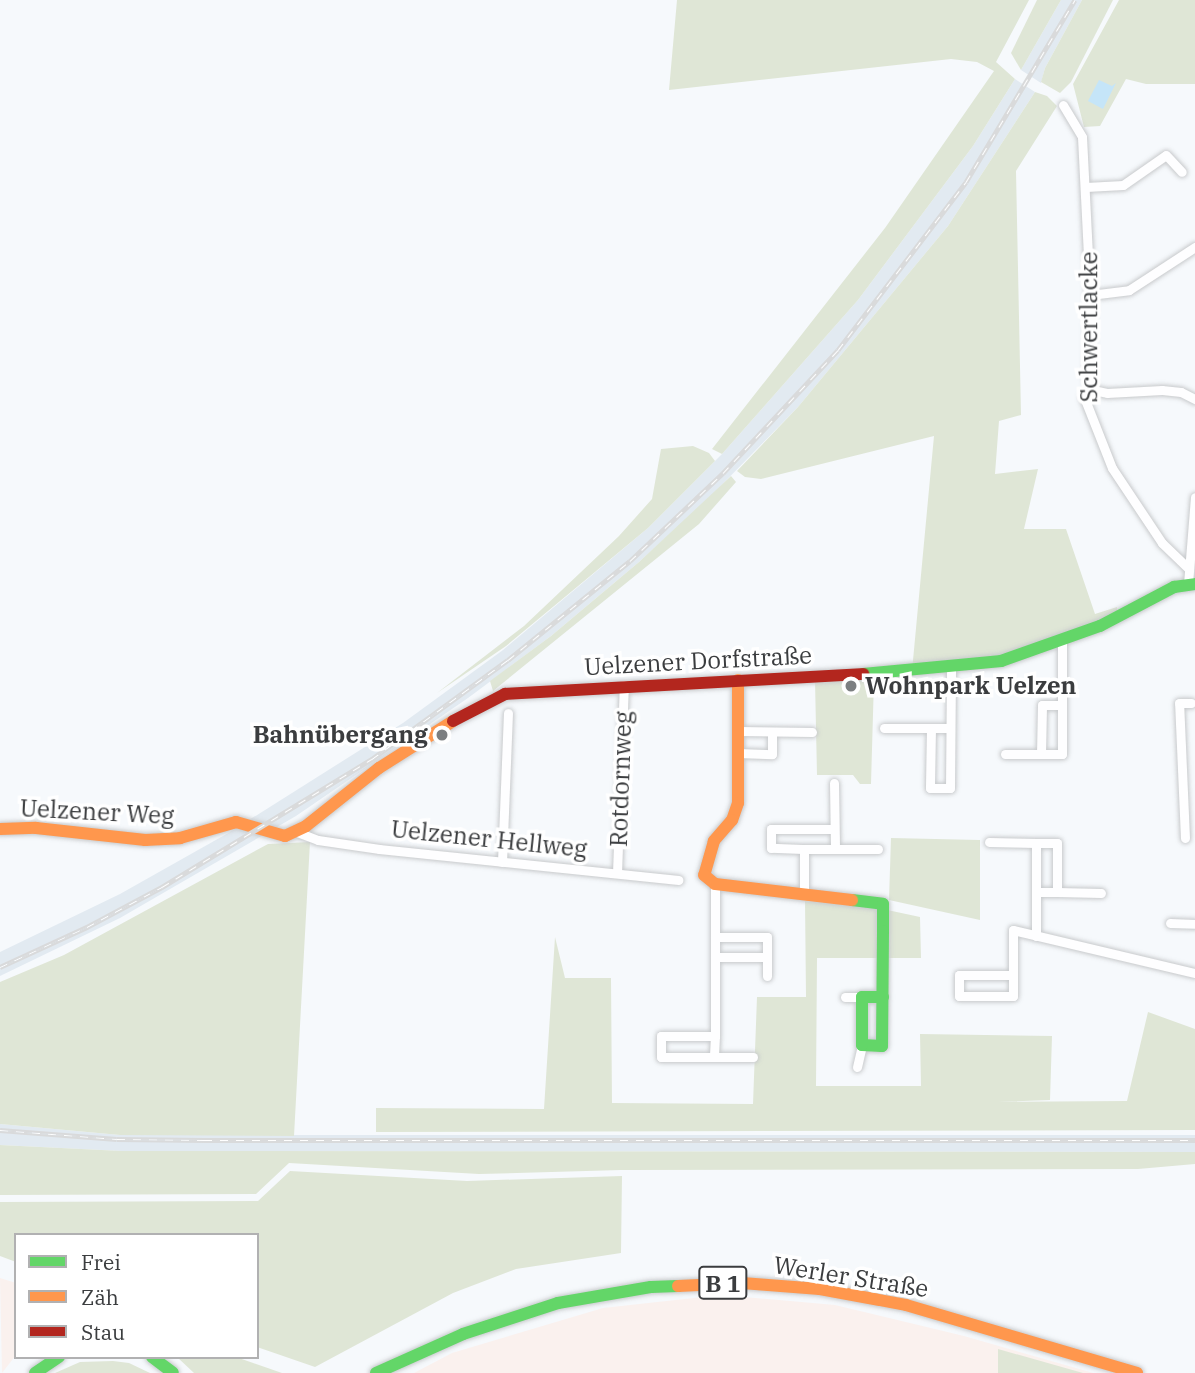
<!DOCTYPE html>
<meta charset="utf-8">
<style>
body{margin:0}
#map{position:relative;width:1195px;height:1373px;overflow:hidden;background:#f6f9fc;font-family:"IBM Plex Serif",serif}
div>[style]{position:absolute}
.industrial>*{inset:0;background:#faf1ee}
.built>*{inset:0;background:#e2eaf1}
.green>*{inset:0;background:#dfe6d6}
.water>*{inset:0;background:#c5e5f8}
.roads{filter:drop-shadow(0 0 2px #c8cacc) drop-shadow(0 0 2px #c8cacc)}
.street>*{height:9px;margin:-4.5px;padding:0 4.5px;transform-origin:4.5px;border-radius:4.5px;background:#fefeff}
.fast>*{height:12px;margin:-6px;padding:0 6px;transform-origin:6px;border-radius:6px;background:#63d668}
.slow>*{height:12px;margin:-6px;padding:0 6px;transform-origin:6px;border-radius:6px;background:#ff974d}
.jam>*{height:12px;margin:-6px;padding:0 6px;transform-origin:6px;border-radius:6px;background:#b3261e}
.rail>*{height:5px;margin-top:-2.5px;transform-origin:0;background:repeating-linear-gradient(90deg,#fff 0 8px,#d9dadb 0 16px);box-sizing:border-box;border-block:2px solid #d9dadb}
.dots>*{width:19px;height:19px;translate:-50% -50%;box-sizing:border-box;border:4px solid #fff;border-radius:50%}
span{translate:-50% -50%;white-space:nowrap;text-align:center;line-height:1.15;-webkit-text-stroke:7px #fff;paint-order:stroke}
.shield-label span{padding:2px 5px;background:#fff;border:2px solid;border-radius:5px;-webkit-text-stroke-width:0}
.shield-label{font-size:23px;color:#3b3d3f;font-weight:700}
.street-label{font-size:24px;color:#3b3d3f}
.poi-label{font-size:24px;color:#3b3d3f;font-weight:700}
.left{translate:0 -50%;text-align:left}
.right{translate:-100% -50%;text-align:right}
.legend{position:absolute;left:14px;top:1233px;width:245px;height:126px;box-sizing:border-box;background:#fff;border:2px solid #b1b1b2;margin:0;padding:9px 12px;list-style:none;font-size:21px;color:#3b3d3f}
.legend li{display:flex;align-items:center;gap:14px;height:35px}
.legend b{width:35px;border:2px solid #b1b1b2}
</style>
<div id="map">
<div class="industrial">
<i style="clip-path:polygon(0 1278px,16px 1283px,16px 1355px,2px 1373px)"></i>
<i style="clip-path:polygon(721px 1295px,835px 1305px,964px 1336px,1093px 1373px,414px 1373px,452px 1353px,603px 1308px)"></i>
</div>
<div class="built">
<i style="clip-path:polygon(1061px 0,1082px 0,1045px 68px,1041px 83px,1021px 70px)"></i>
<i style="clip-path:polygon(1015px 79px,1035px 92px,948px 226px,798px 407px,705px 502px,639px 562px,551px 636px,468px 698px,296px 816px,120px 918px,0 976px,0 952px,120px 894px,230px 832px,403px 723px,503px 650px,648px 528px,722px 454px,858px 300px,973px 146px)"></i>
<i style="clip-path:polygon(0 1124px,120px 1135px,1195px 1135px,1195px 1152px,122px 1151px,0 1145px)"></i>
</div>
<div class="green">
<i style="clip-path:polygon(677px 0,1029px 0,996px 62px,1015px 79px,973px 146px,858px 300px,722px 454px,712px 449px,885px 228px,994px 71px,977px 62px,951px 59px,669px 90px)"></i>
<i style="clip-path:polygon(1037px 0,1061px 0,1021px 70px,1011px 53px)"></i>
<i style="clip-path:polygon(1082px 0,1113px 0,1071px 82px,1060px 93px,1041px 82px,1045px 68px)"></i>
<i style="clip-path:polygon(1119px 0,1195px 0,1195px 84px,1146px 84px,1126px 79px,1100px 126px,1084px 127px,1073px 84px)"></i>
<i style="clip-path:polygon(1035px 92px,1047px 96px,1057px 106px,1016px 171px,1021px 415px,999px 421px,995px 474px,1038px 469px,1024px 529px,1066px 529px,1095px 614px,1117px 607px,1118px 618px,1032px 652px,912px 671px,934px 436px,761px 479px,745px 477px,737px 471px,798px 407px,948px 226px)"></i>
<i style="clip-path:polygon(693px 446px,709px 453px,715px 461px,648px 528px,506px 646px,437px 693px,524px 626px,619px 536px,652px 499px,661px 449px)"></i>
<i style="clip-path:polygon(731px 476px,736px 482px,699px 524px,493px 691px,490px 681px,551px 636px,639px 562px)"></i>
<i style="clip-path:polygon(874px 680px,871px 784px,860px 784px,853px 775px,817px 775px,815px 681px)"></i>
<i style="clip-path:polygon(891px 838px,980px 840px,980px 920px,889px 900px)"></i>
<i style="clip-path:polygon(310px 842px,294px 1136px,120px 1135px,0 1124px,0 982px,64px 955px,268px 844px)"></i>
<i style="clip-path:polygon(805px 901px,878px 908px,920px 917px,921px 958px,817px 958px,816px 1086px,921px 1086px,920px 1034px,1052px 1036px,1050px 1100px,998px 1102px,1127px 1101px,1148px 1012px,1195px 1029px,1195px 1130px,376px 1132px,376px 1108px,544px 1109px,555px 937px,565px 978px,611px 978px,612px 1103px,753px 1104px,757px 997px,806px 997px)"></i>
<i style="clip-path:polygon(0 1145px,122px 1151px,1195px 1152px,1195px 1164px,1138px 1169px,621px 1170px,479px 1174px,289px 1163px,256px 1194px,0 1195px)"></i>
<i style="clip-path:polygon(290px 1171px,467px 1181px,622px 1176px,621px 1253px,516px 1269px,453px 1293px,315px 1367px,257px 1347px,257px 1235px,16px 1235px,16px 1262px,0 1256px,0 1202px,258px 1201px)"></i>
<i style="clip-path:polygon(998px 1349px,1083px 1373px,998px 1373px)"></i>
<i style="clip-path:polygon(177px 1357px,236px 1357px,282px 1373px,194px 1373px)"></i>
<i style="clip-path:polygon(113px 1361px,129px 1363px,150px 1373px,55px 1373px,80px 1362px)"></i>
</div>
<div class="water">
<i style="clip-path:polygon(1099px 80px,1112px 86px,1116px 83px,1103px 109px,1088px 101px)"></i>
</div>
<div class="roads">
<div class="street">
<i style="left:1063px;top:105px;width:37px;rotate:59deg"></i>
<i style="left:1082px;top:137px;width:158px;rotate:87.1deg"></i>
<i style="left:1090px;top:295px;width:85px;rotate:91.3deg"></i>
<i style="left:1088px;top:380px;width:11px;rotate:63deg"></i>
<i style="left:1086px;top:187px;width:37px;rotate:-3deg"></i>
<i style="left:1123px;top:185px;width:52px;rotate:-34.9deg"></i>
<i style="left:1166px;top:155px;width:23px;rotate:47deg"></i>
<i style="left:1090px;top:295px;width:39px;rotate:-7deg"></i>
<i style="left:1129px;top:290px;width:79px;rotate:-33.1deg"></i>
<i style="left:1093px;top:390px;width:11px;rotate:142deg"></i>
<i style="left:1084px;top:397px;width:76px;rotate:68.5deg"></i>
<i style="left:1112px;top:468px;width:90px;rotate:56.3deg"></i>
<i style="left:1162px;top:543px;width:35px;rotate:44deg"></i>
<i style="left:1093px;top:390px;width:14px;rotate:12deg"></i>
<i style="left:1107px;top:393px;width:55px;rotate:-3.1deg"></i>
<i style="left:1162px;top:390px;width:19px;rotate:6deg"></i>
<i style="left:1181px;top:392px;width:16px;rotate:27deg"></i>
<i style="left:1188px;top:584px;width:87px;rotate:-85.4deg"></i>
<i style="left:884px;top:728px;width:47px"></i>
<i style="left:950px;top:728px;width:19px;rotate:180deg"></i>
<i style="left:931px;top:728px;width:60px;rotate:91deg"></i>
<i style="left:930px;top:788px;width:20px"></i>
<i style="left:950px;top:788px;width:120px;rotate:-89.5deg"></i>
<i style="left:738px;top:731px;width:74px;rotate:0.8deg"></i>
<i style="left:738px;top:753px;width:34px;rotate:2deg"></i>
<i style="left:772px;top:754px;width:22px;rotate:-90deg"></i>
<i style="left:1005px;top:754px;width:57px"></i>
<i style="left:1062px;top:754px;width:113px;rotate:-90deg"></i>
<i style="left:1041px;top:754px;width:49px;rotate:-88.8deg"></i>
<i style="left:1042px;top:705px;width:20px"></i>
<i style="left:834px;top:783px;width:66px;rotate:89.1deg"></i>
<i style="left:297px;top:832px;width:22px;rotate:21deg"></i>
<i style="left:318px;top:840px;width:62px;rotate:8.4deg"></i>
<i style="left:379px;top:849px;width:301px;rotate:5.9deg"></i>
<i style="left:1185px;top:838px;width:135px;rotate:-92.5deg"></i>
<i style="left:1179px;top:703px;width:12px"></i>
<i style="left:989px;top:842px;width:47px;rotate:1.2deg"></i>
<i style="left:1036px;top:843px;width:93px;rotate:90deg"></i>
<i style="left:1036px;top:843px;width:21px"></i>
<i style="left:1057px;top:843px;width:49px;rotate:90deg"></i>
<i style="left:1057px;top:892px;width:44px;rotate:1.3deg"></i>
<i style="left:804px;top:849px;width:33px;rotate:-178deg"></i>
<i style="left:771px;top:848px;width:19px;rotate:-90deg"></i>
<i style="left:771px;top:829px;width:63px"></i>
<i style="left:502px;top:862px;width:149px;rotate:-87.7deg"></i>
<i style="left:617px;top:873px;width:188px;rotate:-87.9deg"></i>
<i style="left:1036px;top:892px;width:21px"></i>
<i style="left:804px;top:895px;width:46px;rotate:-90deg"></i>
<i style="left:804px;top:849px;width:74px"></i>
<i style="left:1170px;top:923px;width:25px;rotate:2deg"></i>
<i style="left:715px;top:957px;width:52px"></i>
<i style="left:767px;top:957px;width:20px;rotate:-90deg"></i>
<i style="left:767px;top:937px;width:52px;rotate:180deg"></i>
<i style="left:767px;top:957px;width:19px;rotate:90deg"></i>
<i style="left:1013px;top:975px;width:54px;rotate:180deg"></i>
<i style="left:959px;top:975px;width:21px;rotate:90deg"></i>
<i style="left:959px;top:996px;width:54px"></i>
<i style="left:1013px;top:996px;width:66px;rotate:-90deg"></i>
<i style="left:1013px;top:930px;width:187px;rotate:13.3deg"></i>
<i style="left:845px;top:997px;width:17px"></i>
<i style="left:715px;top:1036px;width:21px;rotate:93deg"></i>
<i style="left:714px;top:1057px;width:53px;rotate:180deg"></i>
<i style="left:661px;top:1057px;width:21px;rotate:-90deg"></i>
<i style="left:661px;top:1036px;width:54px"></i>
<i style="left:715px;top:1036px;width:152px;rotate:-90deg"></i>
<i style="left:714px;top:1057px;width:39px"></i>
<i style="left:857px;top:1067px;width:23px;rotate:-77deg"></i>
</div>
<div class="fast">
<i style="left:863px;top:674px;width:139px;rotate:-5.4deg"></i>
<i style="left:1001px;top:661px;width:105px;rotate:-19.5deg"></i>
<i style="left:1100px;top:626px;width:84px;rotate:-27.8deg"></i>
<i style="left:1174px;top:587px;width:21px;rotate:-8deg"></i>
<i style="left:852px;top:900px;width:31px;rotate:7deg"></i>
<i style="left:883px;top:904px;width:27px;rotate:90deg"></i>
<i style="left:883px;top:931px;width:115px;rotate:90.5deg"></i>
<i style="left:882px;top:1046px;width:20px;rotate:-177deg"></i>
<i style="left:862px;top:1045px;width:48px;rotate:-90deg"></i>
<i style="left:862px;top:997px;width:21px"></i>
<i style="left:152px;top:1357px;width:26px;rotate:37deg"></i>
<i style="left:35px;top:1373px;width:29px;rotate:-34deg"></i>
<i style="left:376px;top:1373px;width:95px;rotate:-24.1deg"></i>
<i style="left:463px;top:1334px;width:100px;rotate:-18.1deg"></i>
<i style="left:558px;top:1303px;width:94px;rotate:-9.8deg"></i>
<i style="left:651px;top:1287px;width:27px;rotate:-2deg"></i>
</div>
<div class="slow">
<i style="left:738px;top:680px;width:123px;rotate:90deg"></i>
<i style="left:738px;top:803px;width:18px;rotate:109deg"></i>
<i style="left:732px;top:820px;width:28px;rotate:131deg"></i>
<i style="left:714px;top:841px;width:35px;rotate:106deg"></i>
<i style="left:704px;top:875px;width:14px;rotate:39deg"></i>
<i style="left:715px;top:884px;width:138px;rotate:6.7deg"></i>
<i style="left:0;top:829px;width:36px;rotate:-2deg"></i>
<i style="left:36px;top:828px;width:110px;rotate:6.3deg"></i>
<i style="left:145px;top:840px;width:35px;rotate:-3deg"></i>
<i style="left:180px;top:838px;width:58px;rotate:-15.9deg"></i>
<i style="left:236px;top:822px;width:51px;rotate:15.9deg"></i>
<i style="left:285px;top:836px;width:23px;rotate:-25deg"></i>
<i style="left:306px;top:826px;width:93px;rotate:-38.5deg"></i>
<i style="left:379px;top:768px;width:88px;rotate:-32.4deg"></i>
<i style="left:678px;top:1286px;width:64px;rotate:-2.7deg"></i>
<i style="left:742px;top:1283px;width:78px;rotate:4.4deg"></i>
<i style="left:820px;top:1289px;width:87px;rotate:10.5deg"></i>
<i style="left:906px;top:1305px;width:241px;rotate:16.4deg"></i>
</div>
<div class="jam">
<i style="left:453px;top:721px;width:59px;rotate:-27.4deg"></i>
<i style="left:505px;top:694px;width:359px;rotate:-3.2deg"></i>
</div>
</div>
<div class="rail">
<i style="left:0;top:967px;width:96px;rotate:-24.7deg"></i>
<i style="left:87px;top:927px;width:85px;rotate:-28.1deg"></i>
<i style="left:162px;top:887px;width:246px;rotate:-31.4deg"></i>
<i style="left:372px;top:759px;width:168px;rotate:-36.1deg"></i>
<i style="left:508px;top:660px;width:157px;rotate:-39.1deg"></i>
<i style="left:630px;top:561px;width:128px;rotate:-43.4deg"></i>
<i style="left:723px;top:473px;width:168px;rotate:-46.9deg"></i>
<i style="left:838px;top:350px;width:211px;rotate:-52.7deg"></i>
<i style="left:966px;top:182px;width:212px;rotate:-59.1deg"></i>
<i style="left:0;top:1130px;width:117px;rotate:4.4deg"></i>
<i style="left:117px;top:1139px;width:87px;rotate:0.7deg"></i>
<i style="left:204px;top:1140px;width:991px"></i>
</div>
<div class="dots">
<i style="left:851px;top:686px;background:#7c7f81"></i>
<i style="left:442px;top:735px;background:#7c7f81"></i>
</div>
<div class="shield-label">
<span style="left:723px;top:1283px">B 1</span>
</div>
<div class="street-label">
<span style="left:1089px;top:327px;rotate:-90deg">Schwertlacke</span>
<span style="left:698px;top:661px;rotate:-3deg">Uelzener Dorfstraße</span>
<span style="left:621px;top:779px;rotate:-88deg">Rotdornweg</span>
<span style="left:97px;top:812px;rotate:3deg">Uelzener Weg</span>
<span style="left:489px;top:839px;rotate:6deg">Uelzener Hellweg</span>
<span style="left:851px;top:1277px;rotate:9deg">Werler Straße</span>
</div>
<div class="poi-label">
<span class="left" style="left:865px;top:686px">Wohnpark Uelzen</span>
<span class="right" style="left:428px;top:735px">Bahnübergang</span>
</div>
<ul class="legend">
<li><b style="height:9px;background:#63d668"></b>Frei</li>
<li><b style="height:9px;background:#ff974d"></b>Zäh</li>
<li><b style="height:9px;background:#b3261e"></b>Stau</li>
</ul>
</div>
